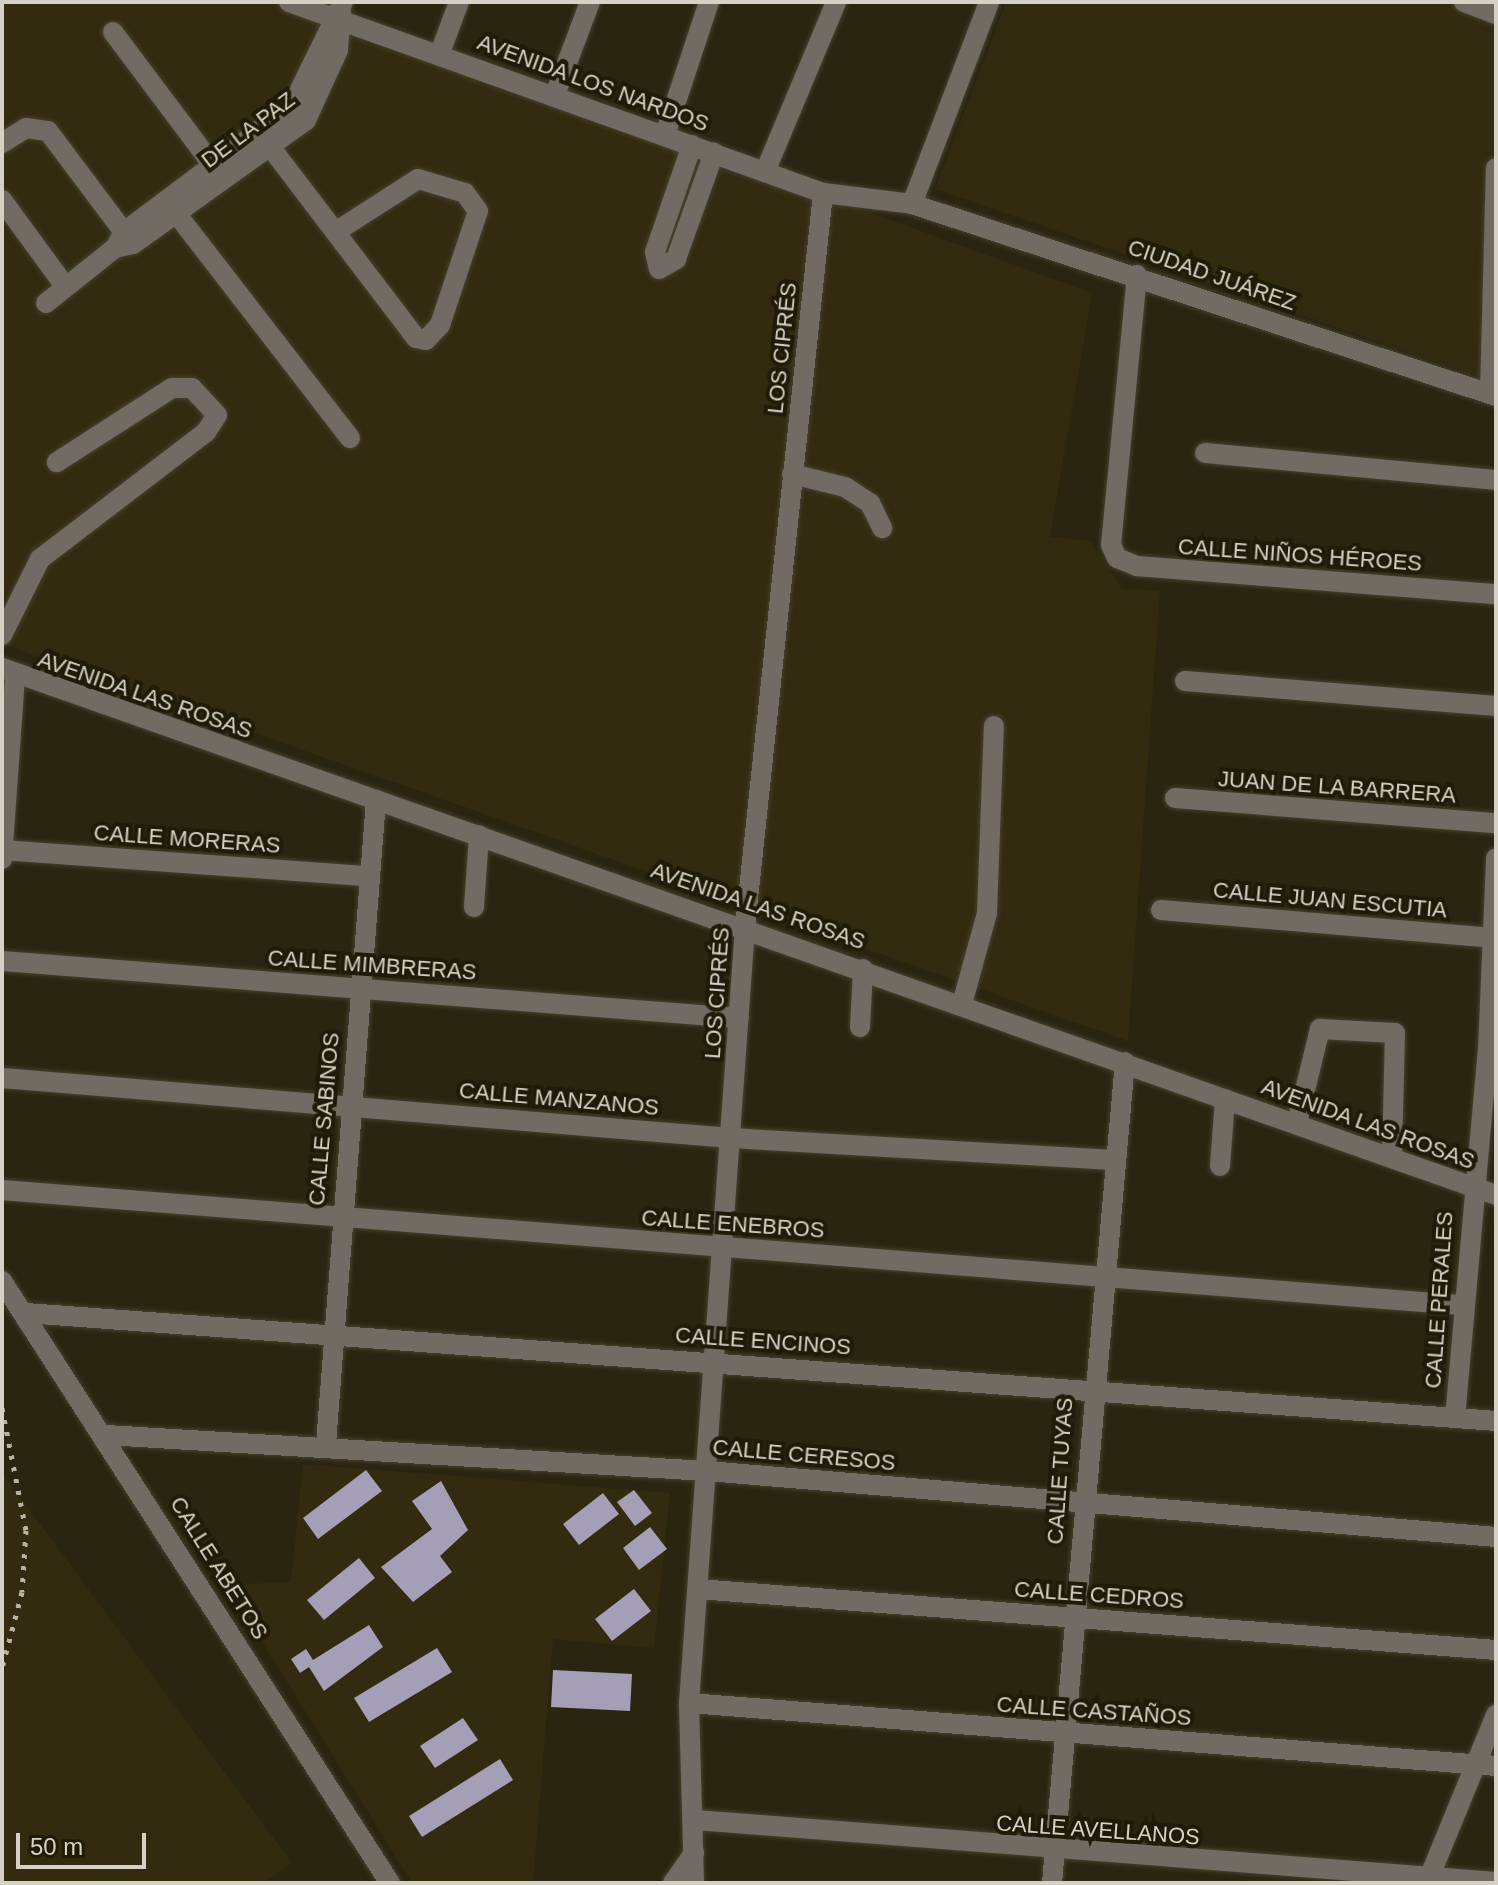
<!DOCTYPE html>
<meta charset="utf-8">
<style>
body{margin:0}
#map{position:relative;width:1498px;height:1885px;overflow:hidden;background:#2a2511;font-family:Helvetica,sans-serif}
div>[style]{position:absolute}
.built>*{inset:0;background:#322b10}
.building>*{inset:0;background:#a49fb6}
.roads{filter:drop-shadow(0 0 2px #45412e) drop-shadow(0 0 2px #45412e)}
.minor>*{height:20px;margin:-10px;padding:0 10px;transform-origin:10px;border-radius:10px;background:#716b63}
.rail>*{height:5px;margin-top:-2.5px;transform-origin:0;background:repeating-linear-gradient(90deg,#b7b3a6 0 4px,transparent 0 12px)}
span{translate:-50% -50%;white-space:nowrap;text-align:center;line-height:1.15;-webkit-text-stroke:8px #201b08;paint-order:stroke}
.street-label{font-size:22px;color:#d5d1c5}
.frame{position:absolute;inset:0;border:4px solid #d5d1c5;pointer-events:none}
.scale{position:absolute;left:16px;top:1833px;width:130px;height:36px;box-sizing:border-box;border:4px solid #d5d1c5;border-top:0;padding-left:10px;font-size:24px;line-height:28px;white-space:nowrap;color:#d5d1c5;-webkit-text-stroke:6px #201b08;paint-order:stroke}
</style>
<div id="map">
<div class="built">
<i style="clip-path:polygon(2px 2px,288px 2px,1092px 293px,1050px 537px,1091px 541px,1122px 589px,1160px 590px,1128px 1041px,2px 644px)"></i>
<i style="clip-path:polygon(1006px 2px,1496px 2px,1496px 382px,935px 189px)"></i>
<i style="clip-path:polygon(303px 1464px,670px 1493px,654px 1648px,553px 1639px,533px 1883px,412px 1883px,227px 1585px,291px 1582px)"></i>
<i style="clip-path:polygon(2px 1473px,292px 1863px,264px 1883px,2px 1883px)"></i>
</div>
<div class="building">
<i style="clip-path:polygon(366px 1470px,382px 1491px,318px 1539px,303px 1518px)"></i>
<i style="clip-path:polygon(441px 1481px,468px 1530px,440px 1556px,452px 1572px,413px 1602px,381px 1567px,432px 1529px,412px 1501px)"></i>
<i style="clip-path:polygon(634px 1490px,652px 1513px,635px 1526px,617px 1502px)"></i>
<i style="clip-path:polygon(603px 1493px,619px 1514px,579px 1545px,563px 1524px)"></i>
<i style="clip-path:polygon(650px 1527px,667px 1549px,639px 1570px,623px 1548px)"></i>
<i style="clip-path:polygon(359px 1558px,375px 1578px,324px 1620px,307px 1600px)"></i>
<i style="clip-path:polygon(634px 1589px,651px 1611px,612px 1641px,595px 1619px)"></i>
<i style="clip-path:polygon(369px 1625px,383px 1647px,324px 1691px,309px 1667px,300px 1673px,291px 1659px,306px 1649px,313px 1660px)"></i>
<i style="clip-path:polygon(437px 1648px,452px 1672px,369px 1722px,354px 1698px)"></i>
<i style="clip-path:polygon(553px 1670px,632px 1674px,630px 1711px,551px 1707px)"></i>
<i style="clip-path:polygon(463px 1718px,478px 1740px,435px 1768px,420px 1746px)"></i>
<i style="clip-path:polygon(500px 1759px,513px 1780px,422px 1837px,409px 1816px)"></i>
</div>
<div class="roads">
<div class="minor">
<i style="left:289px;top:2px;width:567px;rotate:19.68deg"></i>
<i style="left:823px;top:193px;width:90px;rotate:7deg"></i>
<i style="left:912px;top:204px;width:615px;rotate:18.2deg"></i>
<i style="left:1464px;top:2px;width:34px;rotate:21deg"></i>
<i style="left:113px;top:32px;width:180px;rotate:53.1deg"></i>
<i style="left:440px;top:53px;width:54px;rotate:-69.6deg"></i>
<i style="left:555px;top:95px;width:99px;rotate:-69.4deg"></i>
<i style="left:259px;top:132px;width:259px;rotate:52.7deg"></i>
<i style="left:416px;top:338px;width:10px;rotate:11deg"></i>
<i style="left:426px;top:340px;width:21px;rotate:-47deg"></i>
<i style="left:440px;top:325px;width:120px;rotate:-71.6deg"></i>
<i style="left:478px;top:211px;width:22px;rotate:-126deg"></i>
<i style="left:465px;top:193px;width:49px;rotate:-163.4deg"></i>
<i style="left:418px;top:179px;width:98px;rotate:147.4deg"></i>
<i style="left:665px;top:135px;width:140px;rotate:-71.7deg"></i>
<i style="left:2px;top:143px;width:28px;rotate:-32deg"></i>
<i style="left:26px;top:128px;width:22px;rotate:8deg"></i>
<i style="left:48px;top:131px;width:140px;rotate:53.1deg"></i>
<i style="left:692px;top:145px;width:113px;rotate:109.1deg"></i>
<i style="left:655px;top:252px;width:17px;rotate:77deg"></i>
<i style="left:659px;top:269px;width:20px;rotate:-30deg"></i>
<i style="left:676px;top:259px;width:113px;rotate:-70.3deg"></i>
<i style="left:765px;top:172px;width:184px;rotate:-67.3deg"></i>
<i style="left:2px;top:200px;width:107px;rotate:53.8deg"></i>
<i style="left:169px;top:204px;width:296px;rotate:52.3deg"></i>
<i style="left:912px;top:204px;width:216px;rotate:-69.1deg"></i>
<i style="left:115px;top:248px;width:18px;rotate:-13deg"></i>
<i style="left:133px;top:244px;width:213px;rotate:-35.6deg"></i>
<i style="left:306px;top:120px;width:77px;rotate:-65.4deg"></i>
<i style="left:338px;top:50px;width:41px;rotate:-85.8deg"></i>
<i style="left:1137px;top:275px;width:271px;rotate:95.5deg"></i>
<i style="left:1111px;top:545px;width:14px;rotate:65deg"></i>
<i style="left:1117px;top:558px;width:22px;rotate:22deg"></i>
<i style="left:1137px;top:566px;width:360px;rotate:4.5deg"></i>
<i style="left:46px;top:303px;width:88px;rotate:-38.6deg"></i>
<i style="left:115px;top:248px;width:18px;rotate:-61deg"></i>
<i style="left:124px;top:232px;width:210px;rotate:-36.9deg"></i>
<i style="left:292px;top:106px;width:116px;rotate:-63.9deg"></i>
<i style="left:1490px;top:394px;width:226px;rotate:-88.5deg"></i>
<i style="left:1205px;top:453px;width:292px;rotate:5.3deg"></i>
<i style="left:792px;top:474px;width:55px;rotate:13.8deg"></i>
<i style="left:845px;top:487px;width:30px;rotate:33deg"></i>
<i style="left:870px;top:503px;width:28px;rotate:64deg"></i>
<i style="left:2px;top:635px;width:85px;rotate:-63.4deg"></i>
<i style="left:40px;top:559px;width:209px;rotate:-37.4deg"></i>
<i style="left:206px;top:432px;width:20px;rotate:-57deg"></i>
<i style="left:217px;top:415px;width:37px;rotate:-133deg"></i>
<i style="left:192px;top:388px;width:20px;rotate:180deg"></i>
<i style="left:172px;top:388px;width:137px;rotate:147.2deg"></i>
<i style="left:2px;top:668px;width:1584px;rotate:19.43deg"></i>
<i style="left:1185px;top:681px;width:312px;rotate:4.6deg"></i>
<i style="left:1175px;top:798px;width:322px;rotate:4.5deg"></i>
<i style="left:2px;top:850px;width:367px;rotate:4.1deg"></i>
<i style="left:2px;top:859px;width:183px;rotate:-85.9deg"></i>
<i style="left:474px;top:907px;width:72px;rotate:-86deg"></i>
<i style="left:1161px;top:910px;width:336px;rotate:4.8deg"></i>
<i style="left:2px;top:961px;width:739px;rotate:4.42deg"></i>
<i style="left:962px;top:1004px;width:94px;rotate:-74.6deg"></i>
<i style="left:987px;top:913px;width:187px;rotate:-87.9deg"></i>
<i style="left:860px;top:1027px;width:58px;rotate:-87deg"></i>
<i style="left:2px;top:1078px;width:731px;rotate:4.71deg"></i>
<i style="left:731px;top:1138px;width:383px;rotate:3.3deg"></i>
<i style="left:1297px;top:1123px;width:97px;rotate:-76.3deg"></i>
<i style="left:1320px;top:1029px;width:75px;rotate:3.1deg"></i>
<i style="left:1395px;top:1033px;width:124px;rotate:91.4deg"></i>
<i style="left:1220px;top:1166px;width:67px;rotate:-85.7deg"></i>
<i style="left:2px;top:1190px;width:1464px;rotate:4.51deg"></i>
<i style="left:2px;top:1281px;width:716px;rotate:57.2deg"></i>
<i style="left:26px;top:1313px;width:1474px;rotate:4.2deg"></i>
<i style="left:1455px;top:1418px;width:368px;rotate:-84.9deg"></i>
<i style="left:1488px;top:1051px;width:193px;rotate:-87.6deg"></i>
<i style="left:106px;top:1435px;width:602px;rotate:3.43deg"></i>
<i style="left:707px;top:1471px;width:792px;rotate:4.78deg"></i>
<i style="left:326px;top:1444px;width:646px;rotate:-85.56deg"></i>
<i style="left:698px;top:1589px;width:800px;rotate:4.37deg"></i>
<i style="left:689px;top:1703px;width:809px;rotate:4.46deg"></i>
<i style="left:696px;top:1820px;width:802px;rotate:4.43deg"></i>
<i style="left:673px;top:1883px;width:37px;rotate:-55deg"></i>
<i style="left:694px;top:1883px;width:180px;rotate:-91.6deg"></i>
<i style="left:689px;top:1703px;width:778px;rotate:-85.87deg"></i>
<i style="left:745px;top:927px;width:738px;rotate:-83.93deg"></i>
<i style="left:1052px;top:1883px;width:824px;rotate:-84.92deg"></i>
<i style="left:1427px;top:1883px;width:182px;rotate:-67.7deg"></i>
</div>
</div>
<div class="rail">
<i style="left:2px;top:1408px;width:124px;rotate:78.9deg"></i>
<i style="left:26px;top:1530px;width:62px;rotate:93.7deg"></i>
<i style="left:22px;top:1592px;width:79px;rotate:104.7deg"></i>
</div>
<div class="street-label">
<span style="left:593px;top:83px;rotate:20deg">AVENIDA LOS NARDOS</span>
<span style="left:248px;top:130px;rotate:-37deg">DE LA PAZ</span>
<span style="left:1212px;top:275px;rotate:19deg">CIUDAD JUÁREZ</span>
<span style="left:782px;top:348px;rotate:-84deg">LOS CIPRÉS</span>
<span style="left:1300px;top:555px;rotate:4deg">CALLE NIÑOS HÉROES</span>
<span style="left:145px;top:695px;rotate:19deg">AVENIDA LAS ROSAS</span>
<span style="left:1337px;top:787px;rotate:4deg">JUAN DE LA BARRERA</span>
<span style="left:187px;top:839px;rotate:4deg">CALLE MORERAS</span>
<span style="left:1330px;top:900px;rotate:5deg">CALLE JUAN ESCUTIA</span>
<span style="left:758px;top:906px;rotate:19deg">AVENIDA LAS ROSAS</span>
<span style="left:372px;top:965px;rotate:4deg">CALLE MIMBRERAS</span>
<span style="left:717px;top:993px;rotate:-86deg">LOS CIPRÉS</span>
<span style="left:559px;top:1099px;rotate:5deg">CALLE MANZANOS</span>
<span style="left:324px;top:1119px;rotate:-85deg">CALLE SABINOS</span>
<span style="left:1368px;top:1124px;rotate:20deg">AVENIDA LAS ROSAS</span>
<span style="left:733px;top:1224px;rotate:4deg">CALLE ENEBROS</span>
<span style="left:1439px;top:1300px;rotate:-86deg">CALLE PERALES</span>
<span style="left:763px;top:1341px;rotate:4deg">CALLE ENCINOS</span>
<span style="left:804px;top:1455px;rotate:5deg">CALLE CERESOS</span>
<span style="left:1060px;top:1471px;rotate:-86deg">CALLE TUYAS</span>
<span style="left:219px;top:1568px;rotate:58deg">CALLE ABETOS</span>
<span style="left:1099px;top:1595px;rotate:4deg">CALLE CEDROS</span>
<span style="left:1094px;top:1711px;rotate:4deg">CALLE CASTAÑOS</span>
<span style="left:1098px;top:1830px;rotate:4deg">CALLE AVELLANOS</span>
</div>
<div class="frame"></div>
<div class="scale">50 m</div>
</div>
